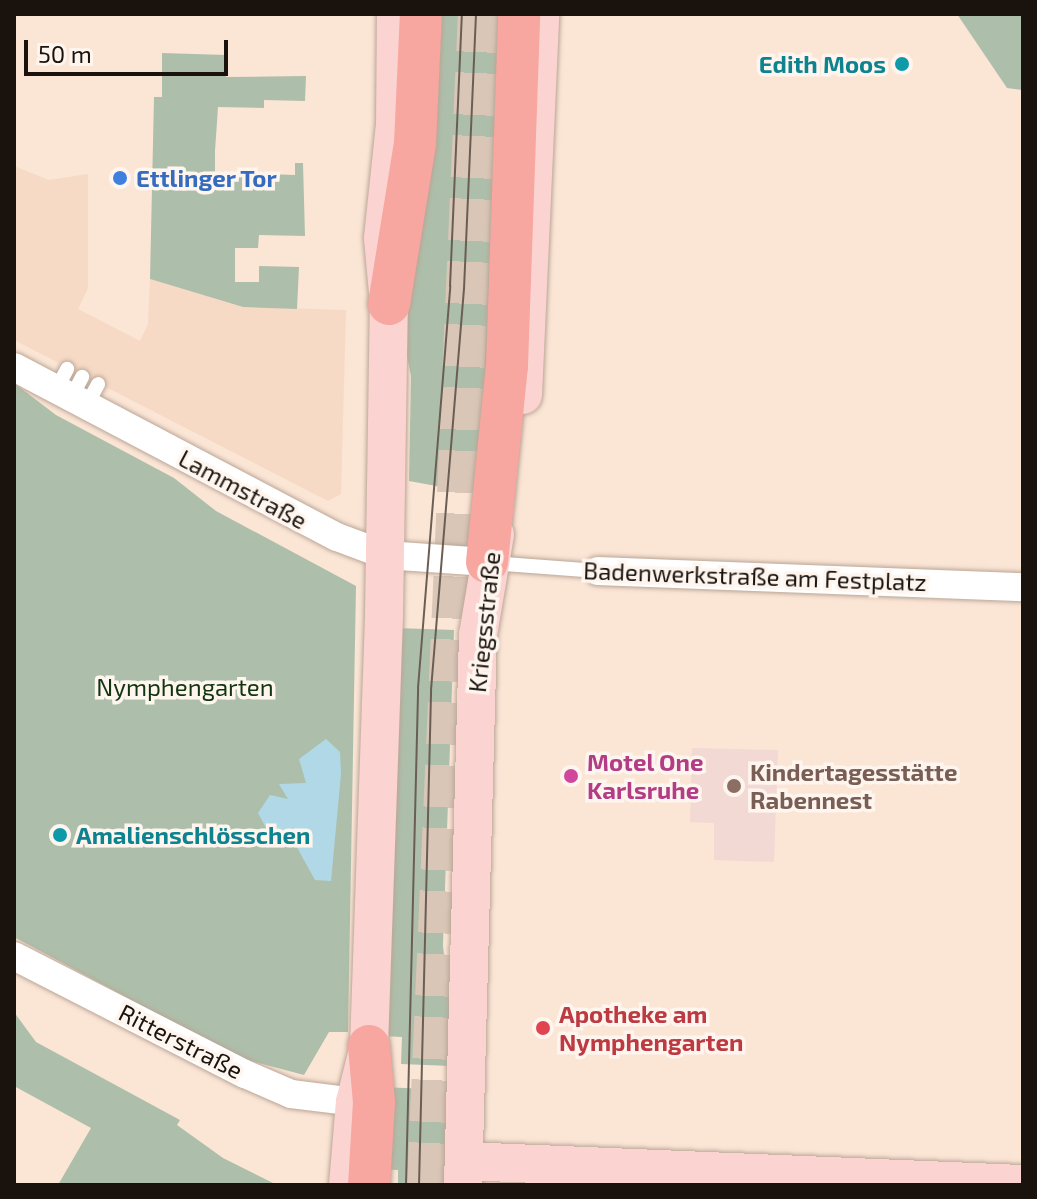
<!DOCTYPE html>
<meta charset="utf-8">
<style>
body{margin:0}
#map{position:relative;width:1037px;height:1199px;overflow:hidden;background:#fbe5d5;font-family:"Exo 2",sans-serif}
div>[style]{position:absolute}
.built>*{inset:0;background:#f6dac5}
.education>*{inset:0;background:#f3d9d3}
.green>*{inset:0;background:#adbfaa}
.water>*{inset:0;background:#b0d8e6}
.primary-tunnel>*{height:42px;margin-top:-21px;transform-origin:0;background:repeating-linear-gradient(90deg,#d9c6b7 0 42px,transparent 0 63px)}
.roads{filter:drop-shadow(0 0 2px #baa697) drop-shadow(0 0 2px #baa697)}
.lane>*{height:14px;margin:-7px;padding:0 7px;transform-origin:7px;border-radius:7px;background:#fff}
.street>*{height:28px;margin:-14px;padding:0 14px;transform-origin:14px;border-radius:14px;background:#fff}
.secondary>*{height:38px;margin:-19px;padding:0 19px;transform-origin:19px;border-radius:19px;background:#fbd3d0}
.primary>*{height:42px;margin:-21px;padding:0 21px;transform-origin:21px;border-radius:21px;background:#f7a6a0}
.tram>*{height:2px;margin:-1px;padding:0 1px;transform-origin:1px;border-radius:1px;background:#6a5e54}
.dots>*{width:22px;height:22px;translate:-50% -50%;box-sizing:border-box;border:4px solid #fef5ef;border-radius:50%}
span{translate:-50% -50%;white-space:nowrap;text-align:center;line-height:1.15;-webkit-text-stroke:7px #fef5ef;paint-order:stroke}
.culture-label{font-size:24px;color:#0d838f;font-weight:700}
.right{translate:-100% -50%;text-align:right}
.left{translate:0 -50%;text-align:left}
.shop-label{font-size:24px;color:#366cbe;font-weight:700}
.street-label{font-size:24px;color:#1a130d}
.park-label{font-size:24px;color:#11350e}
.hotel-label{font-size:24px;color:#b23c85;font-weight:700}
.education-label{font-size:24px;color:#785e54;font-weight:700}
.health-label{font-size:24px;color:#be3a42;font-weight:700}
.frame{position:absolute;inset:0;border:16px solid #1a130d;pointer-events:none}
.scale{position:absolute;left:24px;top:40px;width:204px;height:36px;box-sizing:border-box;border:4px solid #1a130d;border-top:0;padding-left:10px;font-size:24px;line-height:28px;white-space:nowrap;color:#1a130d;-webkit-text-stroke:6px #fef5ef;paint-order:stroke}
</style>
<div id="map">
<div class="built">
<i style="clip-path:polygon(14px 166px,49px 180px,88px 174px,88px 288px,78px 309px,140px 341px,148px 324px,150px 279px,243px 307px,346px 310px,341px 494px,328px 501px,14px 340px)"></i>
</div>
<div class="education">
<i style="clip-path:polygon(692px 748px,778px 750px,774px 862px,714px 860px,714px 823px,690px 822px)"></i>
</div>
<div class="green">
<i style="clip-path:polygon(433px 14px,507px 14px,485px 495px,409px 481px,411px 376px,403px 336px)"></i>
<i style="clip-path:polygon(957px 14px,1023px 14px,1023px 90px,1007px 88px)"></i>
<i style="clip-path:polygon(162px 53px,226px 55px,226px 77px,306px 76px,305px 101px,264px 100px,264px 108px,218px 107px,215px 151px,215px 172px,295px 175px,295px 163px,303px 163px,305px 236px,259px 235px,258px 248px,235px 248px,235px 282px,259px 282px,259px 266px,299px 267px,297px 309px,243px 307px,150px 279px,154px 97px,162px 97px)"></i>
<i style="clip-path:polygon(14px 383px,56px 415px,174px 478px,216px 511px,356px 586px,348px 1032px,329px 1032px,304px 1075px,240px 1058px,14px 937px)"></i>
<i style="clip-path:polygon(396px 628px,454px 630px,443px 946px,452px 1025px,451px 1066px,401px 1064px,402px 1037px,382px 1036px)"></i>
<i style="clip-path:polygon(14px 1012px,36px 1042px,180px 1120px,177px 1125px,223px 1158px,277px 1185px,58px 1185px,91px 1128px,14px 1086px)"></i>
<i style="clip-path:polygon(380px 1087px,429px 1089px,428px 1108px,450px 1109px,450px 1185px,398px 1185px,398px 1170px,377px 1169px)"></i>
</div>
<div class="water">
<i style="clip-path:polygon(326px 739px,340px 752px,341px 774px,331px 881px,315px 880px,288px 831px,265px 826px,258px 813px,270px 795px,288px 799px,279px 784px,306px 783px,299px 759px)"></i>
</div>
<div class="primary-tunnel">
<i style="left:428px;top:1185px;width:1172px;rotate:-87.51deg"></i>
</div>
<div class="roads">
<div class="lane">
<i style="left:56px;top:390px;width:24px;rotate:-62deg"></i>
<i style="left:71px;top:398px;width:24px;rotate:-62deg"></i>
<i style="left:86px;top:406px;width:25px;rotate:-61deg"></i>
<i style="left:491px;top:563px;width:107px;rotate:4.3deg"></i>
</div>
<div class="street">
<i style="left:14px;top:367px;width:365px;rotate:27.8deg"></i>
<i style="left:337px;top:537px;width:51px;rotate:20.6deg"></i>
<i style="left:385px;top:555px;width:102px;rotate:3.9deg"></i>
<i style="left:598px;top:571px;width:425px;rotate:2.2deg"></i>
<i style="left:14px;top:956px;width:259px;rotate:27.1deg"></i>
<i style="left:245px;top:1074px;width:50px;rotate:23.5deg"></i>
<i style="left:291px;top:1094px;width:64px;rotate:7.1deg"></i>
</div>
<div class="secondary">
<i style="left:523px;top:395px;width:381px;rotate:-87.4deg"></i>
<i style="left:464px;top:1161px;width:559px;rotate:2.36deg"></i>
<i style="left:348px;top:1185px;width:83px;rotate:-85.2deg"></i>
<i style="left:355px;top:1102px;width:58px;rotate:-76deg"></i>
<i style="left:369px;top:1046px;width:432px;rotate:-88deg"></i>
<i style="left:384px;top:614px;width:310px;rotate:-89.1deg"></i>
<i style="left:389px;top:304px;width:66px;rotate:-95.2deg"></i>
<i style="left:383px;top:238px;width:115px;rotate:-84deg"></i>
<i style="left:395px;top:124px;width:110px;rotate:-89.5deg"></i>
<i style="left:463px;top:1185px;width:550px;rotate:-88.44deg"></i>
<i style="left:478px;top:635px;width:102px;rotate:-80.4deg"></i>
</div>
<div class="primary">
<i style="left:389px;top:304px;width:162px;rotate:-80.8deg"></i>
<i style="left:415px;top:144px;width:130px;rotate:-87.4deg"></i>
<i style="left:487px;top:562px;width:198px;rotate:-84.2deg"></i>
<i style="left:507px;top:365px;width:351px;rotate:-88deg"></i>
<i style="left:369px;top:1046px;width:56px;rotate:84.9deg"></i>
<i style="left:374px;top:1102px;width:83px;rotate:93.4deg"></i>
</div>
</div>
<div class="tram">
<i style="left:406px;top:1185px;width:497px;rotate:-88.6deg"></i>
<i style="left:418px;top:688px;width:403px;rotate:-85.4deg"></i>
<i style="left:450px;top:286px;width:272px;rotate:-87.5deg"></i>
<i style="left:419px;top:1185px;width:495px;rotate:-88.6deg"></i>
<i style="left:431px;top:690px;width:402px;rotate:-85.3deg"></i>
<i style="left:464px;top:289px;width:275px;rotate:-87.5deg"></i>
</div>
<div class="dots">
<i style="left:902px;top:64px;background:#0f9aa8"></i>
<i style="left:120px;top:178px;background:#3f7fe0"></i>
<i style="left:571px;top:776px;background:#d1479c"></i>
<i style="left:734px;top:786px;background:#8d6e63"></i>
<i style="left:60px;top:835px;background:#0f9aa8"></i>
<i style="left:543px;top:1028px;background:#e0444e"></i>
</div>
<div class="culture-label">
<span class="right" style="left:886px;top:64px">Edith Moos</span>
<span class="left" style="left:76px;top:835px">Amalienschlösschen</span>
</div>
<div class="shop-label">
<span class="left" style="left:136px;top:178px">Ettlinger Tor</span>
</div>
<div class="street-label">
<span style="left:243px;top:489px;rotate:28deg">Lammstraße</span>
<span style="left:755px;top:576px;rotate:2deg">Badenwerkstraße am Festplatz</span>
<span style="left:484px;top:622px;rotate:-84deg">Kriegsstraße</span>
<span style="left:181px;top:1041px;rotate:27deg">Ritterstraße</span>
</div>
<div class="park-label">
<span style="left:185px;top:687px">Nymphengarten</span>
</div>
<div class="hotel-label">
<span class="left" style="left:587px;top:776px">Motel One<br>Karlsruhe</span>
</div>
<div class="education-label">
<span class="left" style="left:750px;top:786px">Kindertagesstätte<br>Rabennest</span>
</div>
<div class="health-label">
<span class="left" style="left:559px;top:1028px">Apotheke am<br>Nymphengarten</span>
</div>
<div class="frame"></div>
<div class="scale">50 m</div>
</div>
